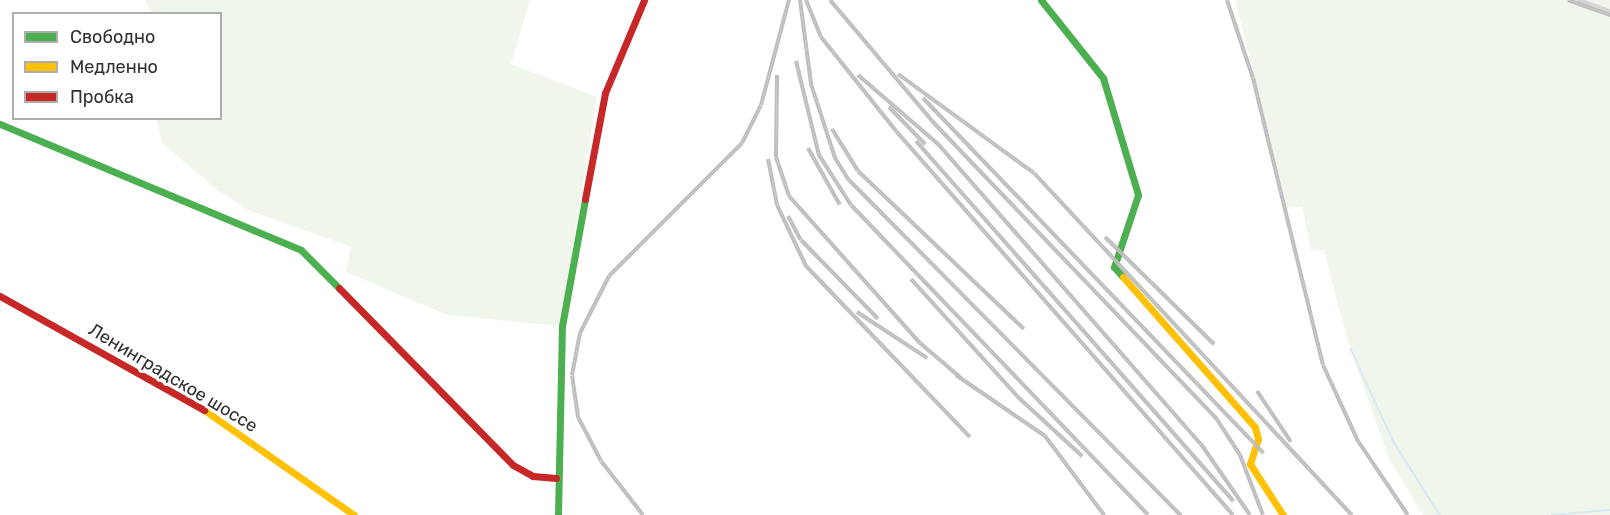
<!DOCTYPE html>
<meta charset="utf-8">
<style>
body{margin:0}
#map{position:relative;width:1610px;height:515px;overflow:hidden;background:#fff;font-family:Rubik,sans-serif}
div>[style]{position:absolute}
.green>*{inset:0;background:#f1f6ed}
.stream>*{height:1.5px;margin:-0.75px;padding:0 0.75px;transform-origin:0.75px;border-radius:0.75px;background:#d9e9f4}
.street>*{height:4.5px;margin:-2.25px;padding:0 2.25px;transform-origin:2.25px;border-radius:2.25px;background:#d5d5d5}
.fast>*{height:7px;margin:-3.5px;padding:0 3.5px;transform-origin:3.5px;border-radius:3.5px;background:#4caf50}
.slow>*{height:7px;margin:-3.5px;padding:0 3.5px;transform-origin:3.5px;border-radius:3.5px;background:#ffc107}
.jam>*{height:7px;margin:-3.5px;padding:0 3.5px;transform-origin:3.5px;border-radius:3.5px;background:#c62828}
.rail>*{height:4px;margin-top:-2px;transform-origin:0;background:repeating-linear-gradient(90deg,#fff 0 4.5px,#bdbdbd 0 9px);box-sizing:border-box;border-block:2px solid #bdbdbd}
span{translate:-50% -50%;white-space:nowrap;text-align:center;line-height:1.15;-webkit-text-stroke:6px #fff;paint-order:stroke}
.street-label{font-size:18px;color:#313131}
.legend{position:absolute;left:12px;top:12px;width:210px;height:108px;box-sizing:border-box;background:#fff;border:2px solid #adadad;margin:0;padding:8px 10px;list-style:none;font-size:18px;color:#313131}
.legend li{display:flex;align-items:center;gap:12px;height:30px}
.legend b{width:30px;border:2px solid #adadad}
</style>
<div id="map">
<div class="green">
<i style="clip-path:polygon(145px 0,530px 0,511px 64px,597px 97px,560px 326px,447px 315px,346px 272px,351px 247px,248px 210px,217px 190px,162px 143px,157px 119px,220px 118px,220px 14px,151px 13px)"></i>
<i style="clip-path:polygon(1235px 0,1610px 0,1610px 515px,1423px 515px,1389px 459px,1347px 339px,1324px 250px,1311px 250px,1302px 207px,1287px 208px)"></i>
</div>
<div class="stream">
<i style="left:1351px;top:349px;width:102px;rotate:65.2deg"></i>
<i style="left:1394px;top:442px;width:86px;rotate:57.8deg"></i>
<i style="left:1552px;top:515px;width:58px;rotate:-4.9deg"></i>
</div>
<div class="street">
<i style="left:1579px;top:0;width:33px;rotate:20deg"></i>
</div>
<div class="fast">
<i style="left:1041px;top:0;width:100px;rotate:51.5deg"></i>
<i style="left:1103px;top:78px;width:122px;rotate:73.3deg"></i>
<i style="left:1138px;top:195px;width:76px;rotate:108.4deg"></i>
<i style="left:1114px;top:267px;width:13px;rotate:48deg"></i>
<i style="left:0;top:124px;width:326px;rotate:22.7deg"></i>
<i style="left:301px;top:250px;width:54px;rotate:45deg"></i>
<i style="left:558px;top:515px;width:189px;rotate:-88.8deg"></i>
<i style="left:562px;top:326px;width:129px;rotate:-79.7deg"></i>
</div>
<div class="slow">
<i style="left:1123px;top:277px;width:200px;rotate:48.7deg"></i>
<i style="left:1255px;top:427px;width:12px;rotate:76deg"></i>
<i style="left:1258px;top:439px;width:26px;rotate:108deg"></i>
<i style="left:1250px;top:464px;width:61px;rotate:57.1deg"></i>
<i style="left:204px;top:410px;width:183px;rotate:35deg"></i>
</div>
<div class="jam">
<i style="left:585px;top:199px;width:108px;rotate:-79.3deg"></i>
<i style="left:605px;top:93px;width:101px;rotate:-67.2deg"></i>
<i style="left:339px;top:288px;width:248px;rotate:45.5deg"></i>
<i style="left:513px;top:465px;width:23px;rotate:29deg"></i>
<i style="left:533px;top:476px;width:23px;rotate:5deg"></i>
<i style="left:0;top:296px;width:234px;rotate:29.2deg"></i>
</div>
<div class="rail">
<i style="left:800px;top:0;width:85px;rotate:82.5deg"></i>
<i style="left:811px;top:84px;width:78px;rotate:72deg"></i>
<i style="left:835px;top:158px;width:26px;rotate:58deg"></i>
<i style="left:849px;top:180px;width:472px;rotate:45.3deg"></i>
<i style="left:806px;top:0;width:40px;rotate:68deg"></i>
<i style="left:821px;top:37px;width:120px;rotate:51.4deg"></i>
<i style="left:896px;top:131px;width:511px;rotate:48.73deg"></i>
<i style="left:830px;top:0;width:160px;rotate:49.8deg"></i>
<i style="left:933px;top:122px;width:410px;rotate:46.3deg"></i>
<i style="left:1216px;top:418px;width:44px;rotate:57deg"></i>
<i style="left:1240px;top:455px;width:64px;rotate:69deg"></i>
<i style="left:1227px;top:0;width:82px;rotate:71.6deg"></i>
<i style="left:1253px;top:78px;width:295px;rotate:76.3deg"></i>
<i style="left:1323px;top:365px;width:84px;rotate:65.3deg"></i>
<i style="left:1358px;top:441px;width:89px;rotate:56deg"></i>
<i style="left:1568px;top:0;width:45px;rotate:19.7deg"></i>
<i style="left:796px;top:61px;width:97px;rotate:76.3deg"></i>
<i style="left:819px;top:155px;width:59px;rotate:57.4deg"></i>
<i style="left:851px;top:205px;width:429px;rotate:46.2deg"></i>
<i style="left:898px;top:74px;width:168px;rotate:36.1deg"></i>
<i style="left:1034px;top:173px;width:467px;rotate:47.1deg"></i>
<i style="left:777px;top:75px;width:82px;rotate:90.7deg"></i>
<i style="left:776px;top:157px;width:41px;rotate:71.6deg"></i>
<i style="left:789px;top:196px;width:197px;rotate:48.3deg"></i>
<i style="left:920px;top:343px;width:54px;rotate:40.5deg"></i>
<i style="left:858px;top:75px;width:106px;rotate:40.8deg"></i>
<i style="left:938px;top:144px;width:399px;rotate:48.8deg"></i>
<i style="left:1201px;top:444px;width:86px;rotate:55.4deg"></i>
<i style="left:923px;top:98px;width:492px;rotate:46.2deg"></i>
<i style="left:889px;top:107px;width:52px;rotate:45.8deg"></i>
<i style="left:832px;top:129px;width:49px;rotate:58.2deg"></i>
<i style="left:858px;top:171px;width:229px;rotate:43.6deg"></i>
<i style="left:916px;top:141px;width:480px;rotate:48.6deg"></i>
<i style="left:808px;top:148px;width:65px;rotate:60.7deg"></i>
<i style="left:768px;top:159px;width:47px;rotate:78.9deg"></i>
<i style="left:777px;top:205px;width:68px;rotate:64.6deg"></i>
<i style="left:806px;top:266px;width:237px;rotate:46.2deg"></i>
<i style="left:788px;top:216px;width:27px;rotate:62deg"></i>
<i style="left:801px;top:240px;width:110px;rotate:45.7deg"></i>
<i style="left:1105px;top:237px;width:153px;rotate:44.5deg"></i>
<i style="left:911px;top:279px;width:161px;rotate:47.8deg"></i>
<i style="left:1019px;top:398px;width:86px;rotate:42.6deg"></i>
<i style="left:857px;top:312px;width:84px;rotate:33.3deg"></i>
<i style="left:956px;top:375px;width:108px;rotate:34.4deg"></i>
<i style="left:1045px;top:436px;width:99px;rotate:53.2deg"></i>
<i style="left:1257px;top:391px;width:61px;rotate:56.3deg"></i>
<i style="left:643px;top:515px;width:68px;rotate:-127.9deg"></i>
<i style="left:601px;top:461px;width:50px;rotate:-117.6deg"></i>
<i style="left:578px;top:417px;width:42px;rotate:-98.1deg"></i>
<i style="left:572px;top:375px;width:43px;rotate:-79.2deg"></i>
<i style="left:580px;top:333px;width:64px;rotate:-63deg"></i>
<i style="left:609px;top:276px;width:188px;rotate:-45deg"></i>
<i style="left:742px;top:143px;width:42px;rotate:-63.4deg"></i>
<i style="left:761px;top:105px;width:109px;rotate:-75.1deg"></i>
</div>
<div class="street-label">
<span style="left:173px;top:378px;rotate:31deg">Ленинградское шоссе</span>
</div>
<ul class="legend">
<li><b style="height:8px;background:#4caf50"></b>Свободно</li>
<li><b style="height:8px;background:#ffc107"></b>Медленно</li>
<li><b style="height:8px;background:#c62828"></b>Пробка</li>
</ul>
</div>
